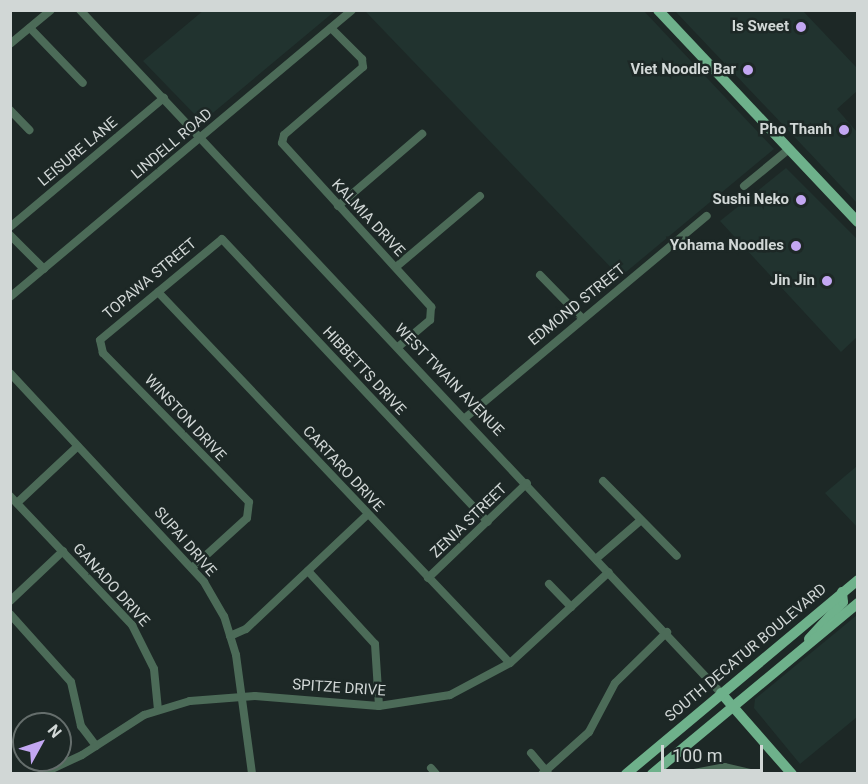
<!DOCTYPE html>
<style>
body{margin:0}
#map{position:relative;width:868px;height:784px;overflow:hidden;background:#1d2826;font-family:Roboto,sans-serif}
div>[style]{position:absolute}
.built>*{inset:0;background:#21332f}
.minor>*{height:8px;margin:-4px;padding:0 4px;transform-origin:4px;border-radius:4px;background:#4c6b58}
.major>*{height:10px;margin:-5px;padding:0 5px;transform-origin:5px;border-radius:5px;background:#6eb18b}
.dots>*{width:16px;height:16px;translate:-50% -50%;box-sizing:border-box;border:3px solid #1d2826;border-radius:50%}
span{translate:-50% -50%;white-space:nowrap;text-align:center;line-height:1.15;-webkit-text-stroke:5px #1d2826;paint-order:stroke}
.poi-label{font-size:15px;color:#d1d7d6;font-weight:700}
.right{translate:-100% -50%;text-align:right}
.street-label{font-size:15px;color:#d1d7d6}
.frame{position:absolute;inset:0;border:12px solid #d1d7d6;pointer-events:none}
.north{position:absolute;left:12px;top:712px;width:60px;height:60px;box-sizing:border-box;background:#1d2826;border:2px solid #656e6c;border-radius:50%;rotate:50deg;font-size:16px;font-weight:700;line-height:24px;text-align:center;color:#d1d7d6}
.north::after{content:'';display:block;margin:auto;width:21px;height:27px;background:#c3a7f2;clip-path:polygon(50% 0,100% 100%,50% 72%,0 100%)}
.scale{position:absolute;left:661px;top:745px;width:102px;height:27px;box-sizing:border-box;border:3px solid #d1d7d6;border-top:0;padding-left:8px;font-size:18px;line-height:21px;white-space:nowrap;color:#d1d7d6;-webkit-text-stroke:4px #1d2826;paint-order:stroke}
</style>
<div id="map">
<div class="built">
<i style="clip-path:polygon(204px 10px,335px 10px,335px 11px,202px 122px,143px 61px)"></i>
<i style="clip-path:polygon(643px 10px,774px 149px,620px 277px,366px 12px)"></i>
<i style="clip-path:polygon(675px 11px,803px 11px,857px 68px,857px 91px,837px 109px,857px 132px,857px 203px)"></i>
<i style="clip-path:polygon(786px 168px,857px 239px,857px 337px,841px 352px,720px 221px)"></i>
<i style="clip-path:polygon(857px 466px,857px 527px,825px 493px)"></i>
<i style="clip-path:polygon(857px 615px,857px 717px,800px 764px,754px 708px,755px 699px)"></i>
</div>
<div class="minor">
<i style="left:80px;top:10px;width:937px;rotate:46.82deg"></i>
<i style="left:30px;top:28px;width:76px;rotate:46.1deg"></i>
<i style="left:331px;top:28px;width:44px;rotate:45deg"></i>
<i style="left:362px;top:59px;width:8px;rotate:83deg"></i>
<i style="left:363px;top:67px;width:104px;rotate:139.3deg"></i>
<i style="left:284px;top:135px;width:8px;rotate:104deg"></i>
<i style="left:282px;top:143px;width:222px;rotate:47.7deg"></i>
<i style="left:431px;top:307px;width:13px;rotate:94deg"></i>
<i style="left:430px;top:320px;width:42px;rotate:139.8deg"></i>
<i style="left:10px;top:44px;width:53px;rotate:-39.7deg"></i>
<i style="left:10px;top:110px;width:28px;rotate:46deg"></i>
<i style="left:744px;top:186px;width:58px;rotate:-39.4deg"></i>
<i style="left:338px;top:206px;width:111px;rotate:-40.6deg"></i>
<i style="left:10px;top:227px;width:201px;rotate:-40deg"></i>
<i style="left:10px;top:235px;width:48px;rotate:45deg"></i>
<i style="left:396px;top:267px;width:110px;rotate:-40.2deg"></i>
<i style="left:540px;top:275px;width:59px;rotate:45.7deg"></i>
<i style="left:158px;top:292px;width:511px;rotate:46.51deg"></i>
<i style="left:10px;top:297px;width:446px;rotate:-40deg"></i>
<i style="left:10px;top:373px;width:285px;rotate:47.1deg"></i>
<i style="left:204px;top:582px;width:39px;rotate:60deg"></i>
<i style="left:224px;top:616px;width:41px;rotate:72.9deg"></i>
<i style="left:236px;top:655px;width:120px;rotate:82.3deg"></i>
<i style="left:465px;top:418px;width:315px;rotate:-39.9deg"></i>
<i style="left:603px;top:481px;width:105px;rotate:45.4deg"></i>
<i style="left:10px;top:496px;width:178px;rotate:46.6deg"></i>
<i style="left:132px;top:625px;width:49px;rotate:63.4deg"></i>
<i style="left:154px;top:669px;width:41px;rotate:84.4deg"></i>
<i style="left:17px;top:503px;width:83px;rotate:-43.1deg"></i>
<i style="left:597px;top:558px;width:58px;rotate:-40.8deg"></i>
<i style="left:192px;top:568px;width:74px;rotate:-42.3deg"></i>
<i style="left:247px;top:518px;width:16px;rotate:-83deg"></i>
<i style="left:249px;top:502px;width:209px;rotate:-134.4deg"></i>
<i style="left:103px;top:353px;width:13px;rotate:-103deg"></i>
<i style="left:100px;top:340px;width:158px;rotate:-39.6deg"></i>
<i style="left:222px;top:239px;width:388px;rotate:46.8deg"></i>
<i style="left:308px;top:571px;width:99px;rotate:47.5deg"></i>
<i style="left:375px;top:644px;width:62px;rotate:86.3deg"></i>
<i style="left:428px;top:578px;width:137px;rotate:-43.8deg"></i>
<i style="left:549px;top:584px;width:32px;rotate:46deg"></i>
<i style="left:10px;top:601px;width:73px;rotate:-43.3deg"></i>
<i style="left:10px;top:614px;width:91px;rotate:48.1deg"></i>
<i style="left:71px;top:682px;width:45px;rotate:77.2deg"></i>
<i style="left:81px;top:726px;width:25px;rotate:53deg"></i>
<i style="left:230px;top:636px;width:17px;rotate:-24deg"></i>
<i style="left:246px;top:629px;width:166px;rotate:-43.3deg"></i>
<i style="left:531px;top:753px;width:26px;rotate:50deg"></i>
<i style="left:431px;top:768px;width:8px;rotate:50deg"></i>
<i style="left:41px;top:774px;width:45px;rotate:-24.9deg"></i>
<i style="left:82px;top:755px;width:74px;rotate:-32.8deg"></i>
<i style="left:144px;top:715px;width:48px;rotate:-16.9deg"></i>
<i style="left:190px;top:701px;width:65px;rotate:-4.4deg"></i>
<i style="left:255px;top:696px;width:124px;rotate:4.6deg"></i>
<i style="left:379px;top:706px;width:72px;rotate:-8.8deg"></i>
<i style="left:450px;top:695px;width:68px;rotate:-28.1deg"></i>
<i style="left:510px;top:663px;width:134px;rotate:-42.6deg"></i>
<i style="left:542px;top:774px;width:63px;rotate:-41.8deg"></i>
<i style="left:589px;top:732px;width:55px;rotate:-62deg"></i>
<i style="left:615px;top:683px;width:73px;rotate:-44.4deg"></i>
<i style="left:689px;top:774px;width:36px;rotate:-11deg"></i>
<i style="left:724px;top:767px;width:31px;rotate:13deg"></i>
</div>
<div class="major">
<i style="left:658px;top:10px;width:291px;rotate:46.7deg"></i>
<i style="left:809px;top:639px;width:50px;rotate:-47.4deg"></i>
<i style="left:843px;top:602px;width:10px;rotate:-96deg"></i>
<i style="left:721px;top:693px;width:108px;rotate:48.8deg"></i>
<i style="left:626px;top:774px;width:302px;rotate:-39.9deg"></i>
<i style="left:652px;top:774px;width:268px;rotate:-39.7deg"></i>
</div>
<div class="dots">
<i style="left:801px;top:27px;background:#c3a7f2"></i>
<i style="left:748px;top:70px;background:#c3a7f2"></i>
<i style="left:844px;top:130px;background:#c3a7f2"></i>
<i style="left:801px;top:200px;background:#c3a7f2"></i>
<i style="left:796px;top:246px;background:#c3a7f2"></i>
<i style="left:827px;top:281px;background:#c3a7f2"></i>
</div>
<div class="poi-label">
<span class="right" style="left:789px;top:27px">Is Sweet</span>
<span class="right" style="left:736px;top:70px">Viet Noodle Bar</span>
<span class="right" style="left:832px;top:130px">Pho Thanh</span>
<span class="right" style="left:789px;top:200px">Sushi Neko</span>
<span class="right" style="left:784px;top:246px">Yohama Noodles</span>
<span class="right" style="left:815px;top:281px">Jin Jin</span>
</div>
<div class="street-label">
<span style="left:172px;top:144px;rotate:-40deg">LINDELL ROAD</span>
<span style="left:78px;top:152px;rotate:-40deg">LEISURE LANE</span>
<span style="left:368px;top:218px;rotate:47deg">KALMIA DRIVE</span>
<span style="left:150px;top:279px;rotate:-40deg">TOPAWA STREET</span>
<span style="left:577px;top:305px;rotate:-39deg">EDMOND STREET</span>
<span style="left:364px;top:371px;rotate:47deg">HIBBETTS DRIVE</span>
<span style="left:449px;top:380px;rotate:46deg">WEST TWAIN AVENUE</span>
<span style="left:185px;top:418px;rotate:47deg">WINSTON DRIVE</span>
<span style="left:343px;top:469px;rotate:47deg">CARTARO DRIVE</span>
<span style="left:469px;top:521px;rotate:-44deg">ZENIA STREET</span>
<span style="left:185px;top:542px;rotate:49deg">SUPAI DRIVE</span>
<span style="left:111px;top:585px;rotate:48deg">GANADO DRIVE</span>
<span style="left:746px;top:653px;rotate:-40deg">SOUTH DECATUR BOULEVARD</span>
<span style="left:339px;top:688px;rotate:4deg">SPITZE DRIVE</span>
</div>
<div class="frame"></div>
<div class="north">N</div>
<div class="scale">100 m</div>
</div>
